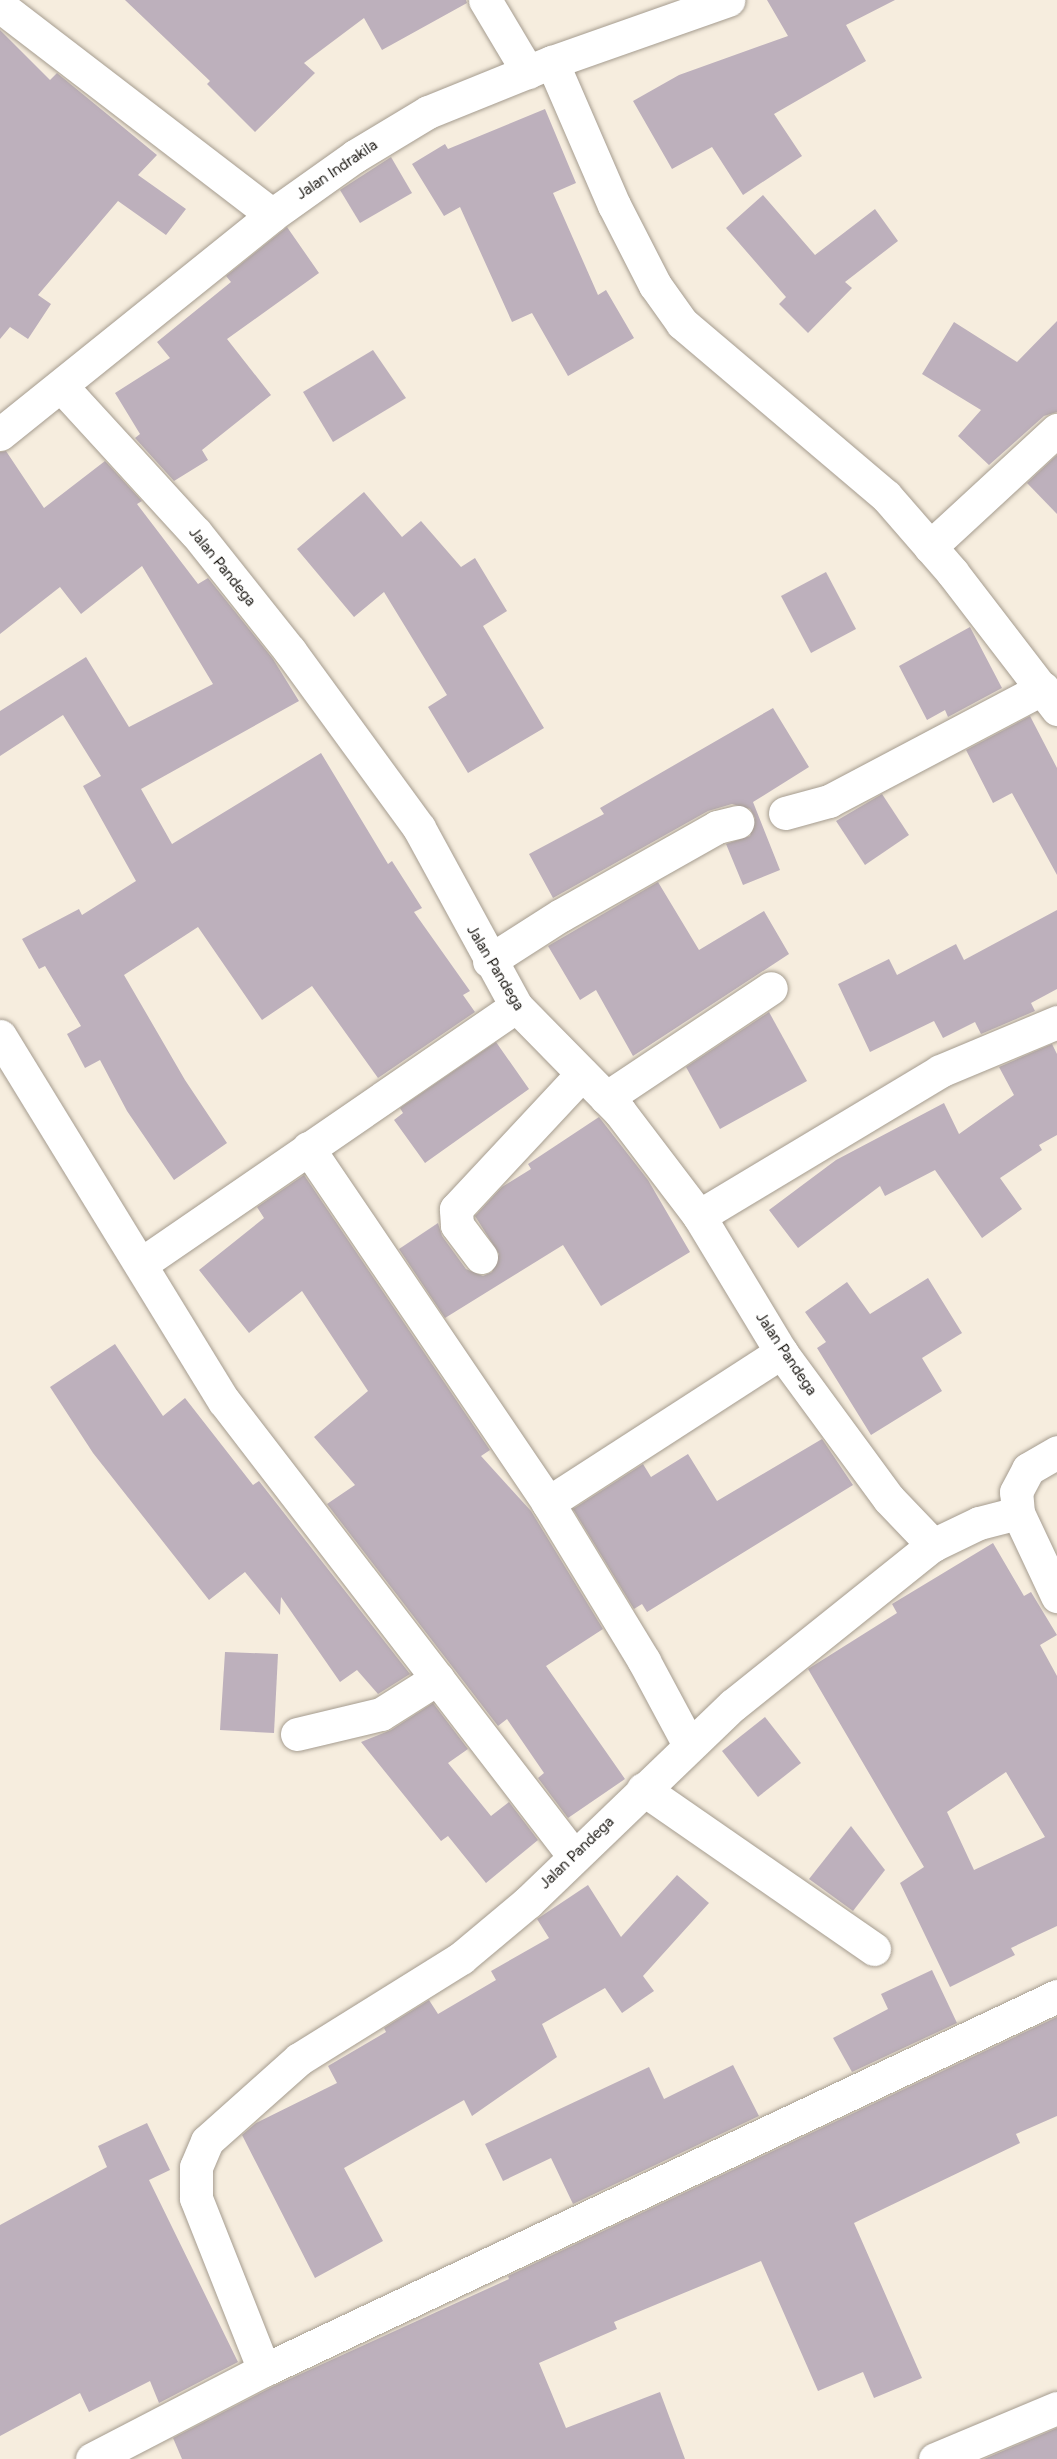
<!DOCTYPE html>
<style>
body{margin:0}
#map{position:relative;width:1057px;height:2459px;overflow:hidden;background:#f6edde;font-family:Figtree,sans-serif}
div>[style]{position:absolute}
.building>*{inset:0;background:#bdb0bc}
.roads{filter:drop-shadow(0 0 2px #a59c8f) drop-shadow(0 0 2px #a59c8f)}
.minor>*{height:33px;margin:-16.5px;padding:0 16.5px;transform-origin:16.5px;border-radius:16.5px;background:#fff}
.tertiary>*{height:33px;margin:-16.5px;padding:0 16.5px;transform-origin:16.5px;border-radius:16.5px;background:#fff}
span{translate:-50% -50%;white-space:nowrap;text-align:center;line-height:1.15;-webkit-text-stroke:5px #fff;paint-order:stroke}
.street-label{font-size:15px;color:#17140f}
</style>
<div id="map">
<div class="building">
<i style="clip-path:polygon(125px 0,466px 0,467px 3px,382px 50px,364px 18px,304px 63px,315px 73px,255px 132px,207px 84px,210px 81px)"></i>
<i style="clip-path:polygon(767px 0,895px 0,846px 25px,866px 61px,774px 114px,802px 156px,743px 195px,712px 147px,672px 169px,633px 101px,679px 75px,788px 36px)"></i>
<i style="clip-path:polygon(0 30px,50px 80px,57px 73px,157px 155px,138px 175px,186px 209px,166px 235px,118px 201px,38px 295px,51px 304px,28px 339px,10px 327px,0 339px)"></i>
<i style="clip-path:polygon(545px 109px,576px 183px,553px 193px,598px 295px,606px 290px,634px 338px,568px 376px,532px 313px,512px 322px,460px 207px,444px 216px,412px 164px,445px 144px,448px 149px)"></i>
<i style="clip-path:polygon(391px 157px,412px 193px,360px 223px,340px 190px)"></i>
<i style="clip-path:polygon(763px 195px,815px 255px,875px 209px,898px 241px,845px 282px,852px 288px,808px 333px,779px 304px,786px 297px,726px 228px)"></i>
<i style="clip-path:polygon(287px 227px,319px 273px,227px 339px,271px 395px,202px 450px,208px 460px,174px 481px,135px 438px,140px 434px,115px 393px,170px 358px,157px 342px,231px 282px,226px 276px)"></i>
<i style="clip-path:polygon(1057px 321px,1057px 412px,1044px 416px,989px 465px,958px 436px,981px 410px,922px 374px,954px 322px,1017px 362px)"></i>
<i style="clip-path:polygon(373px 350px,406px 398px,333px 442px,303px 392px)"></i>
<i style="clip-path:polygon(6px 451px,44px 508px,105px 461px,142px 501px,137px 504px,198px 584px,208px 578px,273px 659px,299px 701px,141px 789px,172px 844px,321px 753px,388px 864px,392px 861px,422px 908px,414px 912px,470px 991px,463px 995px,475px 1012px,378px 1078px,312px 986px,262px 1020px,198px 927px,124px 975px,185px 1080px,227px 1143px,174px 1180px,127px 1111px,100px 1060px,85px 1068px,67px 1034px,81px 1026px,45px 966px,39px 969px,22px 939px,79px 909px,82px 915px,136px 881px,83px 786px,101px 776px,63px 715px,0 756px,0 711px,86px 657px,129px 727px,213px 684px,142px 566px,81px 614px,60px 587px,0 634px,0 452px)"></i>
<i style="clip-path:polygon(1057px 455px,1057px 514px,1027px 483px)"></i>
<i style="clip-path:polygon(364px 492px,402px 537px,421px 521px,461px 567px,475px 558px,507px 611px,483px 626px,544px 728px,468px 773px,428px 707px,447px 695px,384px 592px,354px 617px,297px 549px)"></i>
<i style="clip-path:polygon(826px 572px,856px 629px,811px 653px,781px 596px)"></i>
<i style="clip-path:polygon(970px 627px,1002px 688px,948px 717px,945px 710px,927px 720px,899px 666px)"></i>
<i style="clip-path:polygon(773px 708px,809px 767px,753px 802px,780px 870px,743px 885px,726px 844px,750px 836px,755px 818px,750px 809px,732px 804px,708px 811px,553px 898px,529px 854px,604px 814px,600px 808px)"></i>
<i style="clip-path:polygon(1030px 716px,1057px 768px,1057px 875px,1012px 793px,993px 803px,966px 750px)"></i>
<i style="clip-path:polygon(882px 794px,909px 835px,865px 865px,836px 821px)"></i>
<i style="clip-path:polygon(658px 882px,699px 950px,764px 911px,789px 954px,633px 1056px,596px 990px,580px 1000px,548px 946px)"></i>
<i style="clip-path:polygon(1057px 910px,1057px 989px,1031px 1003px,1035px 1011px,981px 1034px,975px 1022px,943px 1038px,934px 1021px,870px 1052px,838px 984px,889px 959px,897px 975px,956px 944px,964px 960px)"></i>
<i style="clip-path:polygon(769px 1012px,807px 1081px,720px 1129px,686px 1067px)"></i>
<i style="clip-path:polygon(496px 1042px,529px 1089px,425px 1163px,394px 1120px,403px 1113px,400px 1108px)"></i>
<i style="clip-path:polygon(1052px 1044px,1057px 1054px,1057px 1135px,1039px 1145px,1042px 1150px,1000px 1178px,1022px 1209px,982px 1238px,935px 1170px,885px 1196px,880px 1186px,798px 1248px,769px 1210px,836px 1160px,944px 1103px,959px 1134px,1014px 1095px,999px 1067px)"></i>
<i style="clip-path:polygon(599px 1117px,648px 1180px,690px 1252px,601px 1306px,563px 1245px,445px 1318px,399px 1249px,438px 1223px,442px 1236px,466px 1269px,483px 1276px,492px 1272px,499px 1254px,475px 1216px,502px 1187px,531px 1169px,528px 1164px)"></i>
<i style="clip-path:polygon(304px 1175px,490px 1450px,481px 1456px,531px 1511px,603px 1629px,546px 1666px,625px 1779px,568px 1818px,538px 1778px,544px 1773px,507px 1719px,498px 1726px,327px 1504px,355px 1485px,314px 1437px,368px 1391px,302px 1291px,249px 1333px,199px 1270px,264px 1218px,257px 1207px)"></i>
<i style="clip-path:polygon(928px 1278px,962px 1333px,922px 1358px,942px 1391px,871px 1435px,817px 1348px,826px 1342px,805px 1312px,847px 1282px,870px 1314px)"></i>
<i style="clip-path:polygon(115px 1344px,163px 1416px,185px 1398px,253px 1485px,259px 1481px,410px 1674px,378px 1694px,357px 1670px,340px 1682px,281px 1597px,280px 1615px,245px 1572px,209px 1600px,93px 1453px,50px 1387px)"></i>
<i style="clip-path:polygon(822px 1439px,853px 1485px,647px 1612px,642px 1604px,634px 1609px,573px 1509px,643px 1464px,651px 1477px,688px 1454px,717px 1501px)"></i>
<i style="clip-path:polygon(evenodd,993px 1543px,1024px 1596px,1031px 1592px,1057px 1635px,1040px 1645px,1057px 1676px,1057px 1926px,1011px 1948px,1015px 1955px,950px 1987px,900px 1883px,924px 1867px,808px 1669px,897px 1613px,892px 1604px,993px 1543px,1006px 1772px,1045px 1837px,974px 1870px,947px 1812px,1006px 1772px)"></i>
<i style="clip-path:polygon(225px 1652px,278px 1654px,274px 1733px,220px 1730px)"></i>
<i style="clip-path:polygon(433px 1703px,468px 1749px,448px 1763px,491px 1816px,509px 1802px,538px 1840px,486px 1883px,448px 1836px,441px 1841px,361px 1742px,391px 1730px)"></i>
<i style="clip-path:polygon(765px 1717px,801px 1763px,758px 1797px,722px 1751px)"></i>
<i style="clip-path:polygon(851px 1826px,885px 1870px,853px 1911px,809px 1879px)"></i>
<i style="clip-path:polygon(677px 1875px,709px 1903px,643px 1976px,654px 1991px,622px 2013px,605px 1988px,542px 2024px,557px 2057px,472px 2116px,464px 2100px,344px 2168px,383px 2241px,315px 2278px,242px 2135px,256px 2123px,337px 2083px,328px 2066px,386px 2032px,384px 2028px,429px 2000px,438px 2014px,496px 1980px,491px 1971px,549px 1938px,537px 1919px,588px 1885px,621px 1937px)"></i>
<i style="clip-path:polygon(932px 1970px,957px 2023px,852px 2072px,833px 2038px,888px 2009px,881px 1994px)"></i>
<i style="clip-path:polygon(1057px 2017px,1057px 2116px,1016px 2134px,1020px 2143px,854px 2223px,922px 2378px,874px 2398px,863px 2372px,818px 2391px,761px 2261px,614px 2322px,617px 2329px,539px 2363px,566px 2428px,660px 2392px,685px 2459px,182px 2459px,173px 2438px,272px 2387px,509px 2279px,508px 2276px)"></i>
<i style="clip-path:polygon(733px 2065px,759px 2116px,573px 2204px,551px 2158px,503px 2181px,485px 2144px,649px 2067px,664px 2099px)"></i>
<i style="clip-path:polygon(147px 2123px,170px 2170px,149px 2180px,238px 2362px,159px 2403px,150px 2381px,89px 2412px,80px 2393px,0 2436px,0 2225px,107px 2167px,98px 2146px)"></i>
<i style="clip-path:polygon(1057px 2428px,1057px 2459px,984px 2459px)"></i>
</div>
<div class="roads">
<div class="minor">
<i style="left:485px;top:0;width:84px;rotate:59.2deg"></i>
<i style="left:0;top:6px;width:343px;rotate:37.5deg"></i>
<i style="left:552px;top:62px;width:156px;rotate:66.6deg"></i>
<i style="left:614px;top:205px;width:90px;rotate:62.9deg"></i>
<i style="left:655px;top:285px;width:47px;rotate:54.6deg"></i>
<i style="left:682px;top:323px;width:267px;rotate:40.3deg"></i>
<i style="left:886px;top:496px;width:101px;rotate:49deg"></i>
<i style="left:952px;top:572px;width:173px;rotate:52.5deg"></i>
<i style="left:62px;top:387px;width:198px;rotate:47.5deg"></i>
<i style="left:196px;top:533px;width:151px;rotate:51.5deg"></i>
<i style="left:290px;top:651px;width:219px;rotate:53.9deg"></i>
<i style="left:419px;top:828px;width:203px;rotate:61.4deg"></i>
<i style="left:516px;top:1006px;width:148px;rotate:45.5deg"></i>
<i style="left:620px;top:1112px;width:131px;rotate:52.8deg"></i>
<i style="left:699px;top:1216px;width:159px;rotate:58.9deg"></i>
<i style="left:781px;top:1352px;width:182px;rotate:53.7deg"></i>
<i style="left:889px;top:1499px;width:64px;rotate:46.3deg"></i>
<i style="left:930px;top:547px;width:173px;rotate:-42.7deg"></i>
<i style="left:785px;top:813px;width:46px;rotate:-15.3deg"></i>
<i style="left:829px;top:801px;width:242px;rotate:-27.8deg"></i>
<i style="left:489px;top:961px;width:85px;rotate:-32.6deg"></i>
<i style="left:561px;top:915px;width:179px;rotate:-29.4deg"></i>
<i style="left:717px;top:827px;width:21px;rotate:-14deg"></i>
<i style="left:0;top:1036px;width:428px;rotate:58.5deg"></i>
<i style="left:224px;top:1401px;width:573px;rotate:52.45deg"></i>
<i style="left:606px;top:1098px;width:198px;rotate:-33.7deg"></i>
<i style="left:308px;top:1148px;width:429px;rotate:55.9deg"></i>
<i style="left:548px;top:1503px;width:185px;rotate:58.7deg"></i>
<i style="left:644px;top:1661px;width:95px;rotate:61.8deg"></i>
<i style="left:699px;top:1216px;width:281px;rotate:-31deg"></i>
<i style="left:940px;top:1071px;width:127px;rotate:-22.7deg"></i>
<i style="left:481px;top:1257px;width:40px;rotate:-127deg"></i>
<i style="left:457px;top:1225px;width:16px;rotate:-94deg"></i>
<i style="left:456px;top:1209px;width:185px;rotate:-47deg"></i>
<i style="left:141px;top:1264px;width:455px;rotate:-34.5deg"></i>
<i style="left:548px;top:1503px;width:278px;rotate:-32.9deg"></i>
<i style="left:1018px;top:1513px;width:21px;rotate:-95deg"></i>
<i style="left:1016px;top:1492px;width:26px;rotate:-62deg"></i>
<i style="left:1028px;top:1469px;width:34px;rotate:-30deg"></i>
<i style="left:297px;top:1734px;width:86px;rotate:-13.4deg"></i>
<i style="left:381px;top:1714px;width:67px;rotate:-32.3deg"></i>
<i style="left:643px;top:1789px;width:281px;rotate:34.7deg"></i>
<i style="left:264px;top:2370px;width:185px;rotate:-111.6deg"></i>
<i style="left:196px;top:2198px;width:31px;rotate:-90deg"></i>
<i style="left:196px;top:2167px;width:28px;rotate:-67deg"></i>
<i style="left:207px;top:2141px;width:123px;rotate:-41.7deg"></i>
<i style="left:299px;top:2059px;width:191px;rotate:-31.9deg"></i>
<i style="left:461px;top:1958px;width:87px;rotate:-39.9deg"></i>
<i style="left:528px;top:1902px;width:284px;rotate:-43.9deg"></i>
<i style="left:733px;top:1705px;width:256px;rotate:-38.7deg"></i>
<i style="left:933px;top:1545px;width:51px;rotate:-25.6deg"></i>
<i style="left:979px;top:1523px;width:40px;rotate:-14.4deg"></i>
<i style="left:1018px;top:1513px;width:92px;rotate:64.8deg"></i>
<i style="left:92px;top:2459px;width:194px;rotate:-27.4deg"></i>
<i style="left:264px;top:2370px;width:877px;rotate:-25.25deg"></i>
<i style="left:935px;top:2459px;width:132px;rotate:-22.7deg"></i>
</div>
<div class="tertiary">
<i style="left:0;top:434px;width:349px;rotate:-38.8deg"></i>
<i style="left:272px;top:215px;width:102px;rotate:-35.4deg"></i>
<i style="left:355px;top:156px;width:85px;rotate:-31.1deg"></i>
<i style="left:428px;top:112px;width:134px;rotate:-22deg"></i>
<i style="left:552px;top:62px;width:187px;rotate:-19.4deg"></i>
</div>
</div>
<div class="street-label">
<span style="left:337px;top:170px;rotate:-34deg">Jalan Indrakila</span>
<span style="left:222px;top:567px;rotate:51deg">Jalan Pandega</span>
<span style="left:495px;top:968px;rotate:59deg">Jalan Pandega</span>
<span style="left:786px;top:1354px;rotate:56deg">Jalan Pandega</span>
<span style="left:577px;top:1853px;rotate:-44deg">Jalan Pandega</span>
</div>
</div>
